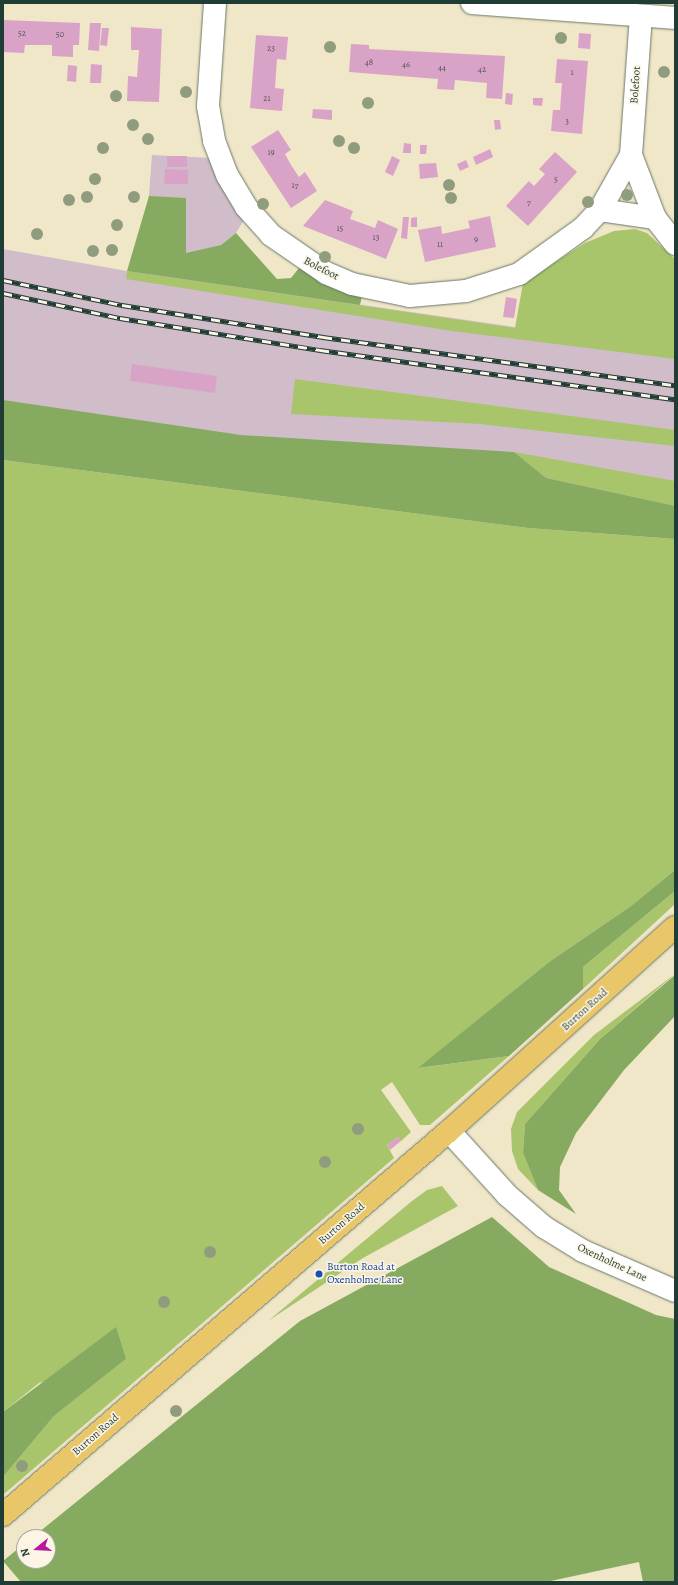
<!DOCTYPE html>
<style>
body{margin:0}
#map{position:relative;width:678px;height:1585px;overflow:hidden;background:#f0e6c8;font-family:Alegreya,serif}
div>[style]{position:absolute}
.industrial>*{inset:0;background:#d1bdc9}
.green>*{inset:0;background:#a8c56c}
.forest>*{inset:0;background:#86aa60}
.building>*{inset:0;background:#d9a3c7}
.roads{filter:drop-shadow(0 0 1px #687868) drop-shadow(0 0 1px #687868)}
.minor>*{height:22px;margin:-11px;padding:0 11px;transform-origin:11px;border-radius:11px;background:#fff}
.major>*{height:22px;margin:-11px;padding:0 11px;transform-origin:11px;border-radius:11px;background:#e9c769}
.rail>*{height:4.5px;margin-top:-2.25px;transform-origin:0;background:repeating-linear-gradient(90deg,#fcf5e5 0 9px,#1f3d34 0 18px);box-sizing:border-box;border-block:1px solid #1f3d34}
.trees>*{width:12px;height:12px;margin:-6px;border-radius:50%;background:#909c7e}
.dots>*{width:11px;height:11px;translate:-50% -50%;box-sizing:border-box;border:2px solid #fcf5e5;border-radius:50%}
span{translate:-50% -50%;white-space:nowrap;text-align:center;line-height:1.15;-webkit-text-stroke:3px #fcf5e5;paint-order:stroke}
.number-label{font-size:9px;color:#4e5659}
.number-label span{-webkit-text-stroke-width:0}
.street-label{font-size:11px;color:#1f3d34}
.transit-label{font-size:11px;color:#164399}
.left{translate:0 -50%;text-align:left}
.frame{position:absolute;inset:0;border:4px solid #1f3d34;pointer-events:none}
.north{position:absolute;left:16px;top:1529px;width:40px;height:40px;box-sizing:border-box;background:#fcf5e5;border:1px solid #a4ab9e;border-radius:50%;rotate:252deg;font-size:11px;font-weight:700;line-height:16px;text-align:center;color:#1f3d34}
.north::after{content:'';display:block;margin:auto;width:14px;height:18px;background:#b5179e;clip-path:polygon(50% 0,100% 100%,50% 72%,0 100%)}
</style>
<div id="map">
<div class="industrial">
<i style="clip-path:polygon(152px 155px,212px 158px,245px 218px,236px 233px,221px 245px,185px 254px,145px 248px)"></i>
<i style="clip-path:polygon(3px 249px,127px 271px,675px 350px,675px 539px,3px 460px)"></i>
</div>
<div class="green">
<i style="clip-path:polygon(635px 229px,647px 233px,675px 259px,675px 359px,452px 331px,126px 279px,127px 271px,515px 328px,523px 283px,585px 243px,614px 231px)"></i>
<i style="clip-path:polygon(295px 379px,675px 430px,675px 446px,480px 424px,291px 414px)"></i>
<i style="clip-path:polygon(514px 452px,675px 481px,675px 506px,546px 478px)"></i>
<i style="clip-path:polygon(3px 460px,528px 528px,675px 539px,675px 870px,631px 906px,549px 962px,419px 1068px,509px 1056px,430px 1125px,420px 1125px,392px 1082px,381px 1090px,411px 1132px,401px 1141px,398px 1137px,387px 1145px,394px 1158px,3px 1495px,3px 1477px,54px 1416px,126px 1359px,39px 1383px,3px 1412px)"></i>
<i style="clip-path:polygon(675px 891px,675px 904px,583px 989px,583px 967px)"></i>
<i style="clip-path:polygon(675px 974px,600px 1039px,525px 1124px,523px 1153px,538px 1190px,518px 1169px,512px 1151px,511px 1129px,517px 1112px,594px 1035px)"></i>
<i style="clip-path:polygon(442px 1186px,458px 1206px,363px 1258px,268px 1321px,412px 1201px,427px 1190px)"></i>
</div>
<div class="forest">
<i style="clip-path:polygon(149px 196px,186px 198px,186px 253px,221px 245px,236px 233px,277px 279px,291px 278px,299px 268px,323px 283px,362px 296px,360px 305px,127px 271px)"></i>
<i style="clip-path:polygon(3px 400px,241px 435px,514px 452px,546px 478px,675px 506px,675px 539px,528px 528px,3px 460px)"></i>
<i style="clip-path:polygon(675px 870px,675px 891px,583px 967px,583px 989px,509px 1056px,418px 1068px,549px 962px,631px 906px)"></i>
<i style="clip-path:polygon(675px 975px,675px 1016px,624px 1070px,576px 1133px,560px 1167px,559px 1190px,576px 1214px,538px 1190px,523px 1153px,525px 1124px,600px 1039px)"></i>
<i style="clip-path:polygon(492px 1217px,549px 1267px,656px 1315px,675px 1319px,675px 1582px,643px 1582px,639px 1562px,546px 1582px,21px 1582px,3px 1561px,24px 1544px,24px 1561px,48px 1561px,48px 1537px,33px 1537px,300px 1321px)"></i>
<i style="clip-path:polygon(116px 1327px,126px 1359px,54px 1416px,3px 1477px,3px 1412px)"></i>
</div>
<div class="building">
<i style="clip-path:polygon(3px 20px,80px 23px,79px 45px,73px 45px,73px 57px,52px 56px,52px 45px,25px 45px,24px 53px,3px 52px)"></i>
<i style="clip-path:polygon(90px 23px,101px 23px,99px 51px,88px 50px)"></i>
<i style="clip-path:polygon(131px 27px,162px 29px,159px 102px,127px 101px,128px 76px,137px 77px,139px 50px,131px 50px)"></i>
<i style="clip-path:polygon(102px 28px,109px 28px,107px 46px,100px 45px)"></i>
<i style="clip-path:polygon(579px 33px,591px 34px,590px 49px,578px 48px)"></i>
<i style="clip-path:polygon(256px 35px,288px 37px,286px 60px,277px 59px,275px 88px,284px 89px,282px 111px,250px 108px)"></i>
<i style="clip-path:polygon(351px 44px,369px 45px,369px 49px,505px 56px,502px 99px,486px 98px,487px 83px,455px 80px,454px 90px,437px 89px,438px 79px,349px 72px)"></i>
<i style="clip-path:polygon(557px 59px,588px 61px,582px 134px,551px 131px,553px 110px,560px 110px,561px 96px,562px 83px,555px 83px)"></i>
<i style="clip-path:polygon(91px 64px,102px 65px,101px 83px,90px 83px)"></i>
<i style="clip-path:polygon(68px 65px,77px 66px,76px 82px,67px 81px)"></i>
<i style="clip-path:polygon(506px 93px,513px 94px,512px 105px,505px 104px)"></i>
<i style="clip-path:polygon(533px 98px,543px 98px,542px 106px,533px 105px)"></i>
<i style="clip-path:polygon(313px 109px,332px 110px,332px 120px,312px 118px)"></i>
<i style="clip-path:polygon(494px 120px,500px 120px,501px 129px,495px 130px)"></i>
<i style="clip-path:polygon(278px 130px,291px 150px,285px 154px,291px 165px,299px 177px,305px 172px,317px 191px,291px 208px,251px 147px)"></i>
<i style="clip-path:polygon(404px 143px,411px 144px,411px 153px,403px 153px)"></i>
<i style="clip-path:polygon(420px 145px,427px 145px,426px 154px,420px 154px)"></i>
<i style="clip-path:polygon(490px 149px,493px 157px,476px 165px,473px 157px)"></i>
<i style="clip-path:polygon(555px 152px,577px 172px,528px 226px,506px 206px,529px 181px,534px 186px,545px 174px,539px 169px)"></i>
<i style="clip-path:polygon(167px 156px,187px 156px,187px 167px,167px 167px)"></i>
<i style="clip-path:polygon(392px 156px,400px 160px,393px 176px,385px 172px)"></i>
<i style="clip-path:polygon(466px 160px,469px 167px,460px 171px,457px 164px)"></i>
<i style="clip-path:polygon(436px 163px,438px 177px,420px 179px,419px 164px)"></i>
<i style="clip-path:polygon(165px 169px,188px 170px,188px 184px,164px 184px)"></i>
<i style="clip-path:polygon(325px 200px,353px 211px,350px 219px,375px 228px,378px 220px,398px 229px,386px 259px,303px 226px)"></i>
<i style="clip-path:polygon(490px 216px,496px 247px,425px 262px,418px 230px,441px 226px,442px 234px,470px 228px,468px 221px)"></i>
<i style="clip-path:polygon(403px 217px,409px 217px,407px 239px,401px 238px)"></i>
<i style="clip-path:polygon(417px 217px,417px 227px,411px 227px,411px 218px)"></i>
<i style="clip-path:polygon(506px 297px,517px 299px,514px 318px,503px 317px)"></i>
<i style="clip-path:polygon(132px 364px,217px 376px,215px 393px,130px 381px)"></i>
<i style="clip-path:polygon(398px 1137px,401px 1141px,390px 1150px,387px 1145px)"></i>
</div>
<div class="roads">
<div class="minor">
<i style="left:215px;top:3px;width:103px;rotate:93.9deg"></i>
<i style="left:208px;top:106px;width:36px;rotate:80deg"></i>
<i style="left:214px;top:141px;width:36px;rotate:69deg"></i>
<i style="left:227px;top:175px;width:37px;rotate:59deg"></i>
<i style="left:246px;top:207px;width:38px;rotate:48deg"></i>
<i style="left:271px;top:235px;width:67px;rotate:34.6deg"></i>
<i style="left:326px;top:273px;width:28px;rotate:23deg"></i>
<i style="left:352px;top:284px;width:59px;rotate:11.7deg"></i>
<i style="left:410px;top:296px;width:56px;rotate:-5.1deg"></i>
<i style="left:466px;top:291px;width:56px;rotate:-17.8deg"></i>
<i style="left:519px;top:274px;width:79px;rotate:-35.7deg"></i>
<i style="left:583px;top:228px;width:25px;rotate:-47deg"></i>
<i style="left:600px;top:210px;width:63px;rotate:-60.6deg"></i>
<i style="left:631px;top:155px;width:139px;rotate:-85.9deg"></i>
<i style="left:472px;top:3px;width:204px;rotate:4.2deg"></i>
<i style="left:631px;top:155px;width:67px;rotate:69.1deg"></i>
<i style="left:655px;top:218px;width:33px;rotate:52deg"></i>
<i style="left:600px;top:210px;width:56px;rotate:8.3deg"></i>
<i style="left:449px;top:1131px;width:86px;rotate:47.8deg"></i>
<i style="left:507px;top:1195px;width:49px;rotate:40.9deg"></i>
<i style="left:544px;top:1227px;width:46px;rotate:31.6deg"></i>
<i style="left:583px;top:1251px;width:100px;rotate:23.5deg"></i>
</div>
<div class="major">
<i style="left:3px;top:1515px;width:589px;rotate:-40.73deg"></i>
<i style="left:449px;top:1131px;width:304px;rotate:-42.1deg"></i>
</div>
</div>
<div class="rail">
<i style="left:3px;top:280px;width:122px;rotate:11.9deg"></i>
<i style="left:122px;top:305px;width:204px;rotate:9deg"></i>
<i style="left:323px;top:337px;width:355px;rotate:7.8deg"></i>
<i style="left:3px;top:293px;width:120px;rotate:12.1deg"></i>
<i style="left:120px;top:318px;width:203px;rotate:9.1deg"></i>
<i style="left:320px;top:350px;width:358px;rotate:7.9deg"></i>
</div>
<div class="trees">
<i style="left:561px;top:38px"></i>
<i style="left:330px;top:47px"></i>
<i style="left:664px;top:72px"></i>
<i style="left:186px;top:92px"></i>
<i style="left:116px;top:96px"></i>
<i style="left:368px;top:103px"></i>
<i style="left:133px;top:125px"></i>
<i style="left:148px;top:139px"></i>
<i style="left:339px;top:141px"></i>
<i style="left:103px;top:148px"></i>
<i style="left:354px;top:148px"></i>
<i style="left:95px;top:179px"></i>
<i style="left:449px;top:185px"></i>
<i style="left:627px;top:195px"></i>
<i style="left:87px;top:197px"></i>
<i style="left:134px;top:197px"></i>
<i style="left:451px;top:198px"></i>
<i style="left:69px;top:200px"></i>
<i style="left:588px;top:202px"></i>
<i style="left:263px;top:204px"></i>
<i style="left:117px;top:225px"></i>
<i style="left:37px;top:234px"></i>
<i style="left:112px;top:250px"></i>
<i style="left:93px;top:251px"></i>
<i style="left:325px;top:257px"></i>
<i style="left:358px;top:1129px"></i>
<i style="left:325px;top:1162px"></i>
<i style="left:210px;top:1252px"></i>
<i style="left:164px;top:1302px"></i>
<i style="left:176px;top:1411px"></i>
<i style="left:22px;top:1466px"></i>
</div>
<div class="dots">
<i style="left:319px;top:1274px;background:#1a4fb4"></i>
</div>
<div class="number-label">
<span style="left:22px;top:33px">52</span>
<span style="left:60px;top:34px">50</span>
<span style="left:271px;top:48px">23</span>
<span style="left:369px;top:62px">48</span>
<span style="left:406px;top:64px">46</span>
<span style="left:442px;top:67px">44</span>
<span style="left:482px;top:69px">42</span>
<span style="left:572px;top:72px">1</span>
<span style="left:267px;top:98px">21</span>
<span style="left:567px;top:121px">3</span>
<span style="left:271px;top:152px">19</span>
<span style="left:556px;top:179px">5</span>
<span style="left:295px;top:185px">17</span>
<span style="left:529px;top:202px">7</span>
<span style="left:340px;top:228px">15</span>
<span style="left:376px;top:237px">13</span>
<span style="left:476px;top:239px">9</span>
<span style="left:440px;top:244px">11</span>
</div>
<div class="street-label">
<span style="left:636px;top:85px;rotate:-86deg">Bolefoot</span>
<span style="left:321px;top:269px;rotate:27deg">Bolefoot</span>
<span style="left:585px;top:1010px;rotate:-42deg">Burton Road</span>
<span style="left:342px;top:1224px;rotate:-41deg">Burton Road</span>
<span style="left:612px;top:1263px;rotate:25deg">Oxenholme Lane</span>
<span style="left:96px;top:1435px;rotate:-41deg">Burton Road</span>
</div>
<div class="transit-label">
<span class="left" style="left:327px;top:1274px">Burton Road at<br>Oxenholme Lane</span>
</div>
<div class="frame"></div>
<div class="north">N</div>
</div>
